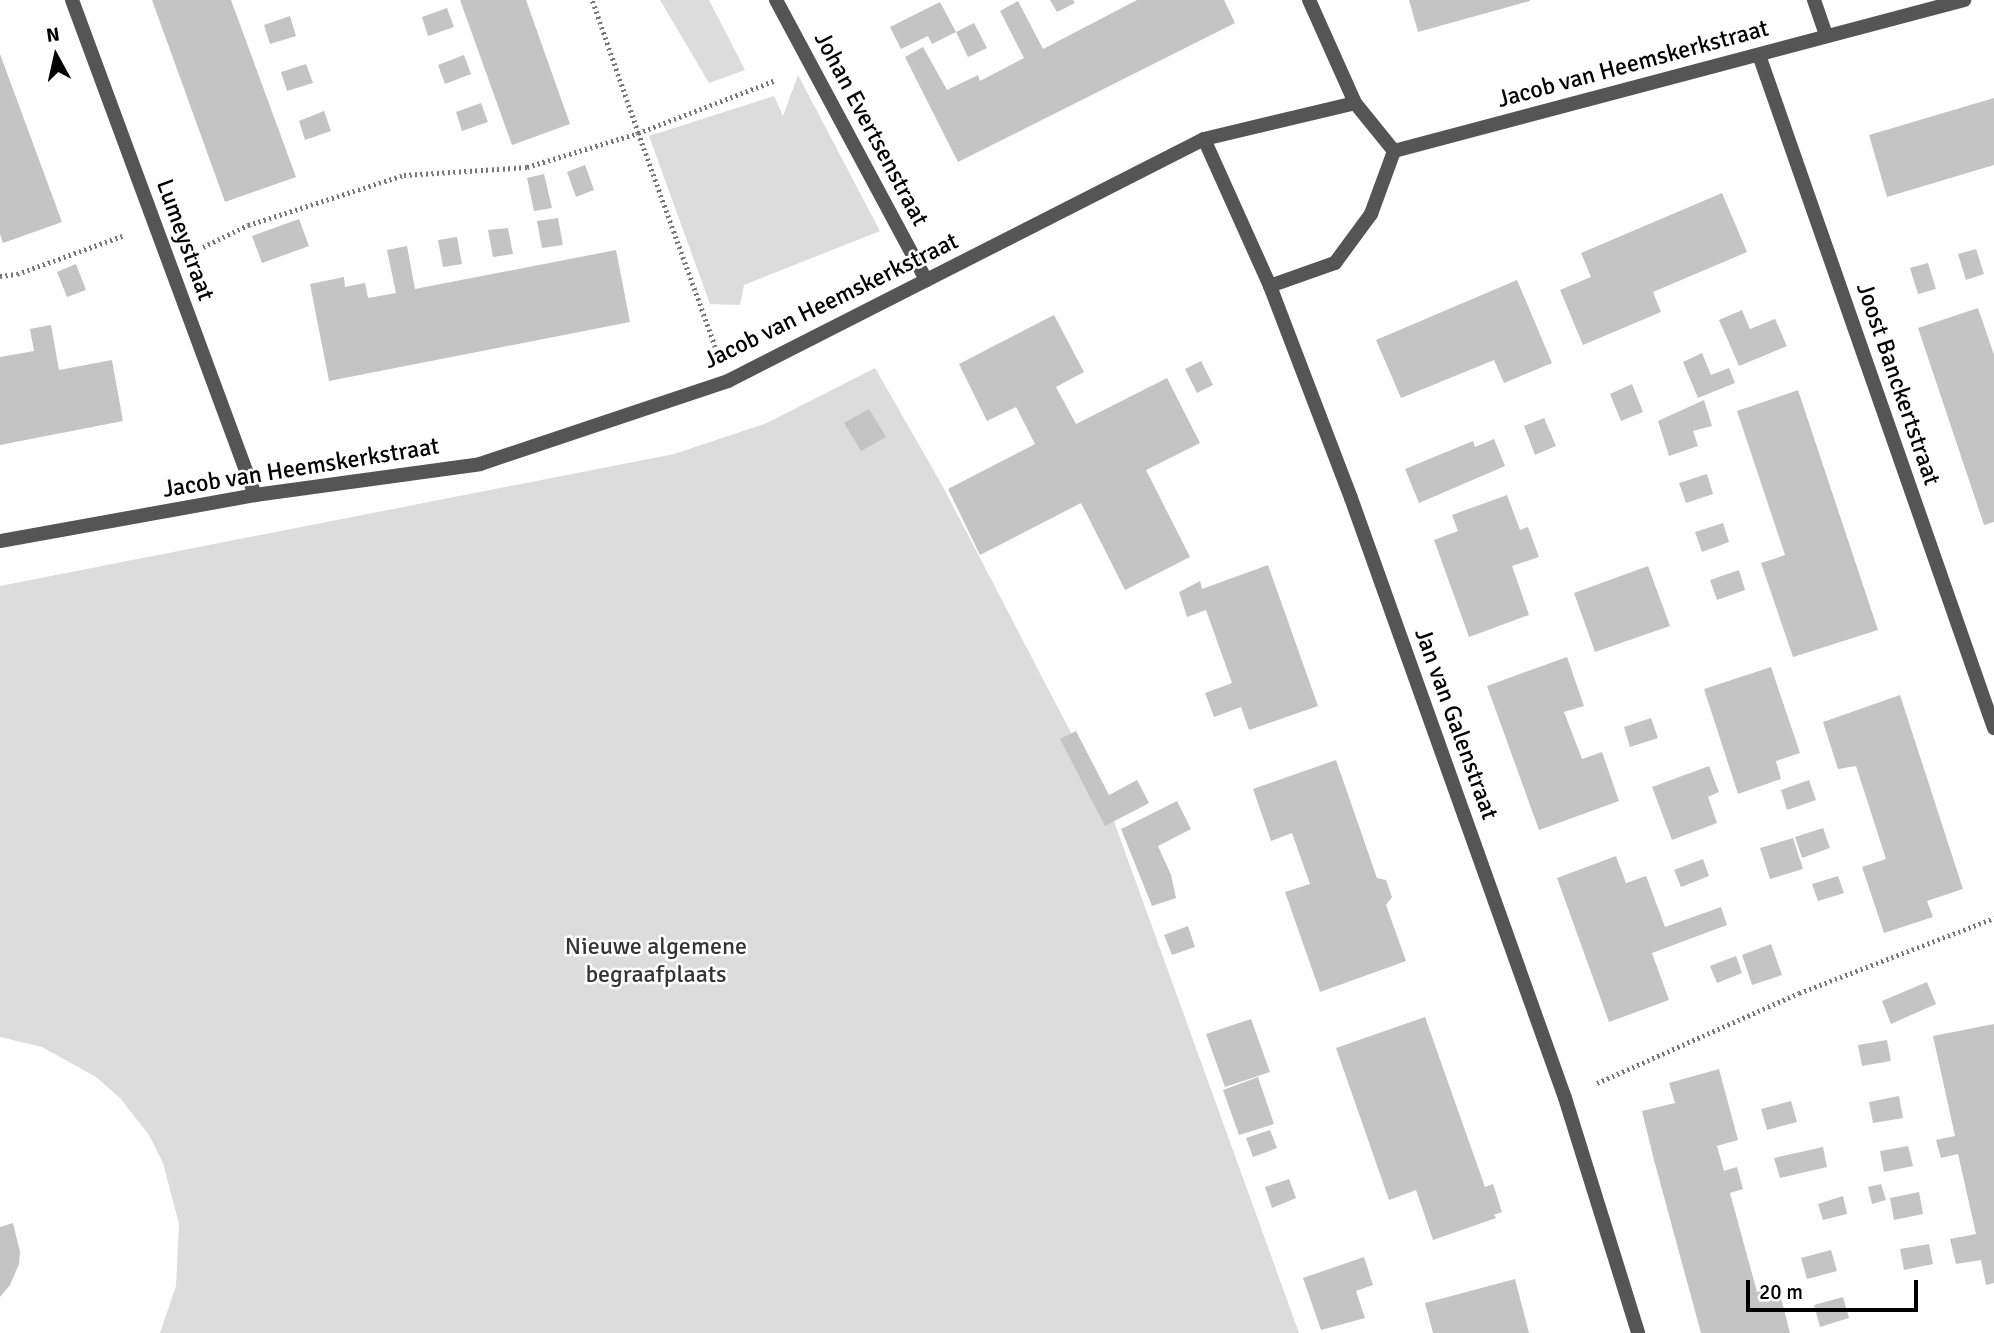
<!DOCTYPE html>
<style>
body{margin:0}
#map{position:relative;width:1994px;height:1333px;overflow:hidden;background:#fff;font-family:Signika,sans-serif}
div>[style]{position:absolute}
.green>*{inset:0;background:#dcdcdc}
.building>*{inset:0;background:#c4c4c4}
.path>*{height:4.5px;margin-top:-2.25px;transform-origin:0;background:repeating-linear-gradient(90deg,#777 0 2px,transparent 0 5.5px)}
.street>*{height:14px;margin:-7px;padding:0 7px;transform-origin:7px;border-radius:7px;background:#555}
span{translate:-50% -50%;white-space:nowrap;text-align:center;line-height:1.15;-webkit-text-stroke:5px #fff;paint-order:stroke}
.street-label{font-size:24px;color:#000}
.park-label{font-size:24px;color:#333}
.north{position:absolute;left:21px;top:21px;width:70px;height:70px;-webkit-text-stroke:5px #fff;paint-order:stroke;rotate:352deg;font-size:19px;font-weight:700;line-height:28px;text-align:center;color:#000}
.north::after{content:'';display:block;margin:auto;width:24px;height:32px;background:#000;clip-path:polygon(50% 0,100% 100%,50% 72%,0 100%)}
.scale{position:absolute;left:1746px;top:1280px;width:172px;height:32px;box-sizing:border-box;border:4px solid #000;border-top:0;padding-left:9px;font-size:21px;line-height:24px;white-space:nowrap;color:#000;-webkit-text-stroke:5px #fff;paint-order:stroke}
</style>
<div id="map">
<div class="green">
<i style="clip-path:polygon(660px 0,709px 0,745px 70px,709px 83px)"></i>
<i style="clip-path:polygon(798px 75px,880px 231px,744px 285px,740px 305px,710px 304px,649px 136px,774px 96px,783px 116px)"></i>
<i style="clip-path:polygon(875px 368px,942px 485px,1107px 802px,1299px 1333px,160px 1333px,176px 1286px,179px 1224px,163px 1163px,149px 1135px,120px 1098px,96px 1077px,42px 1047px,0 1037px,0 586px,674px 454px,767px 423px)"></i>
</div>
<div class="building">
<i style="clip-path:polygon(152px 0,231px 0,296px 177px,225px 202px)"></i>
<i style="clip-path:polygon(460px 0,526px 0,570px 124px,512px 145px)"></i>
<i style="clip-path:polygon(1050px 0,1073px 0,1075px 3px,1057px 12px)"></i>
<i style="clip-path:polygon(1137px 0,1224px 0,1235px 23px,958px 162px,905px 57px,923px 47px,947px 90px,978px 75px,980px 81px,1024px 58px,1000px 11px,1018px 1px,1043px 49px)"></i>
<i style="clip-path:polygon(1409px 0,1530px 0,1530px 1px,1418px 32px)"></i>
<i style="clip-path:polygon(940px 2px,956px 32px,932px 44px,928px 36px,901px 49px,890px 27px)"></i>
<i style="clip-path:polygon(447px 8px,454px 27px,428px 36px,422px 17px)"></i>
<i style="clip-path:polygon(290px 16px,296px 36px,270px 44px,264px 25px)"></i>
<i style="clip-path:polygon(974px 23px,987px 48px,968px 57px,956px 32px)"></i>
<i style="clip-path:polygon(0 54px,62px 222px,3px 243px,0 234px)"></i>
<i style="clip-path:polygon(464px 55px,471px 74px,445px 84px,438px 65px)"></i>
<i style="clip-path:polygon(306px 64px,313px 83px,287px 91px,281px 72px)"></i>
<i style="clip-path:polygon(1994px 98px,1994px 165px,1887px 197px,1869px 135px)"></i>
<i style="clip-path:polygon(481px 103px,488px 122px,462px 131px,456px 112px)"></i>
<i style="clip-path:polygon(324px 111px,331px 131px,305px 140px,299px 121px)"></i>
<i style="clip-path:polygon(585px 165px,594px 190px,576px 197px,567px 172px)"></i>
<i style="clip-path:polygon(544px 174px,552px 208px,534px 211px,527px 178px)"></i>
<i style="clip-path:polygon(1722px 193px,1747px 252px,1653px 292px,1661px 312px,1583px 345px,1560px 290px,1591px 277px,1581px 253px)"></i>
<i style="clip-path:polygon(558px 218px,563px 245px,542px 248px,537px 221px)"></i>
<i style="clip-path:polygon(299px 219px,309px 246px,262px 263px,252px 236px)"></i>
<i style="clip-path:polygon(508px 228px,513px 254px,493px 257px,488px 230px)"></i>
<i style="clip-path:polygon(457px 237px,462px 264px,443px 267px,438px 240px)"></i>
<i style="clip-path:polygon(407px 246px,415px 289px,616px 250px,630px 322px,329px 381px,310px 284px,344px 277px,345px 287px,365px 283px,368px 298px,396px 293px,387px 250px)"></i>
<i style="clip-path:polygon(1976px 249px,1984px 274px,1966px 280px,1958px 254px)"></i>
<i style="clip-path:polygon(1928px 263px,1936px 289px,1918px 294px,1910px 268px)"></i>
<i style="clip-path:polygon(76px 264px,86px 290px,67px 297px,57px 272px)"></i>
<i style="clip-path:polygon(1517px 280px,1552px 363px,1504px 383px,1494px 360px,1401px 398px,1376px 340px)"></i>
<i style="clip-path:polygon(1978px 308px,1994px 355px,1994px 522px,1984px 525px,1918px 328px)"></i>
<i style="clip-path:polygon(1742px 310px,1750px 329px,1775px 319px,1787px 346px,1739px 366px,1719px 320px)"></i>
<i style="clip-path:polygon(1054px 315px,1084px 372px,1056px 387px,1076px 424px,1167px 378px,1200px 443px,1146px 470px,1190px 557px,1125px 590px,1081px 503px,980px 555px,948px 489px,1035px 444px,1016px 407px,987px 421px,959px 364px)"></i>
<i style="clip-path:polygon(51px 325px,59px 370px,112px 360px,123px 421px,0 445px,0 357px,34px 351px,30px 329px)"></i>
<i style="clip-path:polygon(1702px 353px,1711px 375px,1729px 368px,1735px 383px,1698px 398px,1683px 362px)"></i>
<i style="clip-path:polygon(1201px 361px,1213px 385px,1197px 393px,1185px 369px)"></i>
<i style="clip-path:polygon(1632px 384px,1643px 412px,1621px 421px,1610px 394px)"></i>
<i style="clip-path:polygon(1798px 390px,1878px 630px,1793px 657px,1761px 563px,1785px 555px,1737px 411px)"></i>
<i style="clip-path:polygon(1704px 400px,1712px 426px,1693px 431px,1698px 446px,1669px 456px,1658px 421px)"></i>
<i style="clip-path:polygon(869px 409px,886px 437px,861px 451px,844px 423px)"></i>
<i style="clip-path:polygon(1544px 418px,1556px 446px,1535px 455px,1524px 426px)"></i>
<i style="clip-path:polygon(1494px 439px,1505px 466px,1419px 503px,1405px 469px,1473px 441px,1475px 447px)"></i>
<i style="clip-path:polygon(1707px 474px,1713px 494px,1686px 503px,1679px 483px)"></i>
<i style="clip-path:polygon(1507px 495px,1520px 530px,1528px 527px,1539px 557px,1512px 566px,1529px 615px,1469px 637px,1434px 540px,1458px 531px,1452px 515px)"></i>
<i style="clip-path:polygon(1723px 523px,1729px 542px,1702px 552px,1695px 532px)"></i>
<i style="clip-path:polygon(1268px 565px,1318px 706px,1249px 730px,1241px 707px,1214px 717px,1205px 693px,1232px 683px,1206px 610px,1187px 617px,1179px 592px,1200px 581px,1202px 589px)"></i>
<i style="clip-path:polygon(1648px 566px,1670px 626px,1595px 652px,1574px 593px)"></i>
<i style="clip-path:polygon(1739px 570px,1745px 590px,1717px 600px,1710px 580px)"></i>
<i style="clip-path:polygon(1567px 657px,1584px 706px,1564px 712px,1582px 759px,1602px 752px,1619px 801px,1539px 830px,1487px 686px)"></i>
<i style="clip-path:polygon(1771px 667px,1800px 753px,1776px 761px,1781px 779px,1738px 794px,1704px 689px)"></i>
<i style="clip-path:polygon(1900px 695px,1963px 889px,1927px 901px,1933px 917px,1884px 933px,1862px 867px,1886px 859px,1856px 766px,1838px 769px,1823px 722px)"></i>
<i style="clip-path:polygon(1651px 718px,1658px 738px,1630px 747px,1624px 727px)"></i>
<i style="clip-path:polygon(1076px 731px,1109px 795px,1137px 780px,1149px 803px,1105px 826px,1060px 739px)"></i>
<i style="clip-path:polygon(1336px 760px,1377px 878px,1386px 880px,1392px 897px,1386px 905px,1406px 961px,1320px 992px,1285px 892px,1310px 884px,1292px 833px,1271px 841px,1253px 789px)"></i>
<i style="clip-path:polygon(1709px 766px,1719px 792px,1708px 797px,1717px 823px,1672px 840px,1652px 787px)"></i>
<i style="clip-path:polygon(1809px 780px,1816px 800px,1787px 810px,1781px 790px)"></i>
<i style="clip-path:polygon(1177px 801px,1191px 829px,1158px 846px,1171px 875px,1176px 898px,1152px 906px,1121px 829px)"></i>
<i style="clip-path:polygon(1823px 828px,1830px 848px,1802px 858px,1795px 837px)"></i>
<i style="clip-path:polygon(1793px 838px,1803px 869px,1770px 879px,1760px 848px)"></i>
<i style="clip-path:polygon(1616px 856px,1626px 883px,1646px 876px,1665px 927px,1721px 907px,1727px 925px,1652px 953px,1669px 1000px,1609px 1022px,1557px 878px)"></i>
<i style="clip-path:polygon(1703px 859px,1709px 876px,1681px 887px,1674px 870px)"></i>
<i style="clip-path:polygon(1838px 876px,1844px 893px,1818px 901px,1812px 884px)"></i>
<i style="clip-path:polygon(1188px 926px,1195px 947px,1172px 955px,1164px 935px)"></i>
<i style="clip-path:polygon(1771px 944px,1782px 975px,1752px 985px,1742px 955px)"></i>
<i style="clip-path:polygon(1736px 956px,1742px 973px,1717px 983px,1710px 966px)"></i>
<i style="clip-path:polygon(1927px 982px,1936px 1004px,1891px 1024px,1882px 1001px)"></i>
<i style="clip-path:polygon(1425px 1017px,1485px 1187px,1493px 1184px,1502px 1212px,1494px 1215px,1496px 1218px,1433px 1240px,1416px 1190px,1389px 1200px,1336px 1048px)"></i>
<i style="clip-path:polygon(1251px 1019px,1270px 1072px,1225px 1087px,1206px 1034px)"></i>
<i style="clip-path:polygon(1994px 1024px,1994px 1283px,1986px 1285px,1981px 1260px,1956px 1264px,1950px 1239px,1976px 1234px,1958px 1154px,1941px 1158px,1936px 1140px,1955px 1136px,1933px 1036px)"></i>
<i style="clip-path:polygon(1887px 1040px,1891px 1061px,1862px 1066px,1858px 1045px)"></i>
<i style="clip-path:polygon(1719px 1069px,1738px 1140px,1717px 1146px,1724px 1171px,1737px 1167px,1743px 1189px,1730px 1193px,1757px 1292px,1778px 1286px,1790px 1333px,1701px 1333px,1654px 1160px,1642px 1111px,1675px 1103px,1669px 1083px)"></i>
<i style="clip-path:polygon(1258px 1077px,1274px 1124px,1239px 1135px,1223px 1090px)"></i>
<i style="clip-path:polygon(1899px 1096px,1903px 1118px,1873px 1123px,1869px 1102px)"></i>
<i style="clip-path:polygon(1791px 1101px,1797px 1122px,1767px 1130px,1761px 1109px)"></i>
<i style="clip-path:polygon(1270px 1130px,1277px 1148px,1253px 1157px,1246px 1138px)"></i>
<i style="clip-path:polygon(1908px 1146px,1913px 1166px,1884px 1172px,1880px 1151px)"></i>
<i style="clip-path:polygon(1823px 1147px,1827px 1167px,1780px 1178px,1774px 1158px)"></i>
<i style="clip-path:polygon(1289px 1179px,1296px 1198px,1272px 1208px,1265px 1187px)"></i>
<i style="clip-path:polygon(1881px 1184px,1886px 1200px,1872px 1204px,1868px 1187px)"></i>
<i style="clip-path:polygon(1919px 1192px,1923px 1214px,1894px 1220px,1890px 1198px)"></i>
<i style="clip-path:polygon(1843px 1196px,1847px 1214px,1823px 1220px,1818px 1204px)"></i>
<i style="clip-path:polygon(13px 1223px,20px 1252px,19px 1264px,10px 1285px,0 1297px,0 1227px)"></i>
<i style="clip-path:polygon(1929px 1244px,1933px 1264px,1904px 1270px,1900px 1249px)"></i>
<i style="clip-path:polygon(1831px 1250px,1837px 1271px,1807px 1279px,1801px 1258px)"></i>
<i style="clip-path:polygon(1364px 1257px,1373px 1285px,1356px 1291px,1365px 1318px,1321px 1330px,1303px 1278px)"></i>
<i style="clip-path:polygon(1515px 1279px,1529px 1333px,1433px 1333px,1425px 1303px)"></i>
<i style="clip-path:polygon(1843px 1297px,1849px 1318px,1820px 1327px,1814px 1305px)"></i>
</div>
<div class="path">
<i style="left:203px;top:247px;width:50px;rotate:-26.1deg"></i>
<i style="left:248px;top:225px;width:164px;rotate:-17.8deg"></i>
<i style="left:404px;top:175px;width:123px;rotate:-3.7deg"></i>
<i style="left:527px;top:167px;width:116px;rotate:-17deg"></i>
<i style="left:638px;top:133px;width:141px;rotate:-109.1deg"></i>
<i style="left:0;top:276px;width:17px;rotate:-7deg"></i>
<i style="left:17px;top:274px;width:112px;rotate:-19.9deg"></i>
<i style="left:715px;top:347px;width:227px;rotate:-109.8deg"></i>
<i style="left:638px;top:133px;width:148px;rotate:-21deg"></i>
<i style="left:1597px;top:1083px;width:221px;rotate:-24deg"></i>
<i style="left:1799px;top:993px;width:209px;rotate:-21deg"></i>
</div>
<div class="street">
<i style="left:72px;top:0;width:528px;rotate:69.71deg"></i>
<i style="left:776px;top:0;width:318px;rotate:61.8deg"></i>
<i style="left:1309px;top:0;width:113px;rotate:65.9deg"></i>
<i style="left:1814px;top:0;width:37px;rotate:71deg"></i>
<i style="left:1759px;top:55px;width:713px;rotate:70.75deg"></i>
<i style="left:1204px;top:139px;width:161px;rotate:65.8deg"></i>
<i style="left:1270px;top:286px;width:227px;rotate:69.1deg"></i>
<i style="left:1351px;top:498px;width:637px;rotate:70.37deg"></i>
<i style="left:1565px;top:1098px;width:246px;rotate:72.7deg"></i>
<i style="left:1394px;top:151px;width:590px;rotate:-14.84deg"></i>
<i style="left:1270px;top:286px;width:69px;rotate:-19.5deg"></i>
<i style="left:1335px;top:263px;width:61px;rotate:-53.7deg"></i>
<i style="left:1371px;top:214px;width:67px;rotate:-69.9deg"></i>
<i style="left:0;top:541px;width:259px;rotate:-10.2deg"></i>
<i style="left:255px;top:495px;width:227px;rotate:-7.8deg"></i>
<i style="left:480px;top:464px;width:262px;rotate:-18.5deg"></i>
<i style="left:728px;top:381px;width:534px;rotate:-26.95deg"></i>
<i style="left:1204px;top:139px;width:155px;rotate:-13.4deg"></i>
<i style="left:1355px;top:103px;width:62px;rotate:50.9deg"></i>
</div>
<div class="street-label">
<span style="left:1633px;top:64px;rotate:-15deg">Jacob van Heemskerkstraat</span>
<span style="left:871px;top:129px;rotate:62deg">Johan Evertsenstraat</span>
<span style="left:185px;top:240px;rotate:70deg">Lumeystraat</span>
<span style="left:831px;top:301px;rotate:-26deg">Jacob van Heemskerkstraat</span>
<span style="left:1898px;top:384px;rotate:71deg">Joost Banckertstraat</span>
<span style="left:301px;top:468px;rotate:-9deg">Jacob van Heemskerkstraat</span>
<span style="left:1456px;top:724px;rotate:70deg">Jan van Galenstraat</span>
</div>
<div class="park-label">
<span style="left:656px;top:961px">Nieuwe algemene<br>begraafplaats</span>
</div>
<div class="north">N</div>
<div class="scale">20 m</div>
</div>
